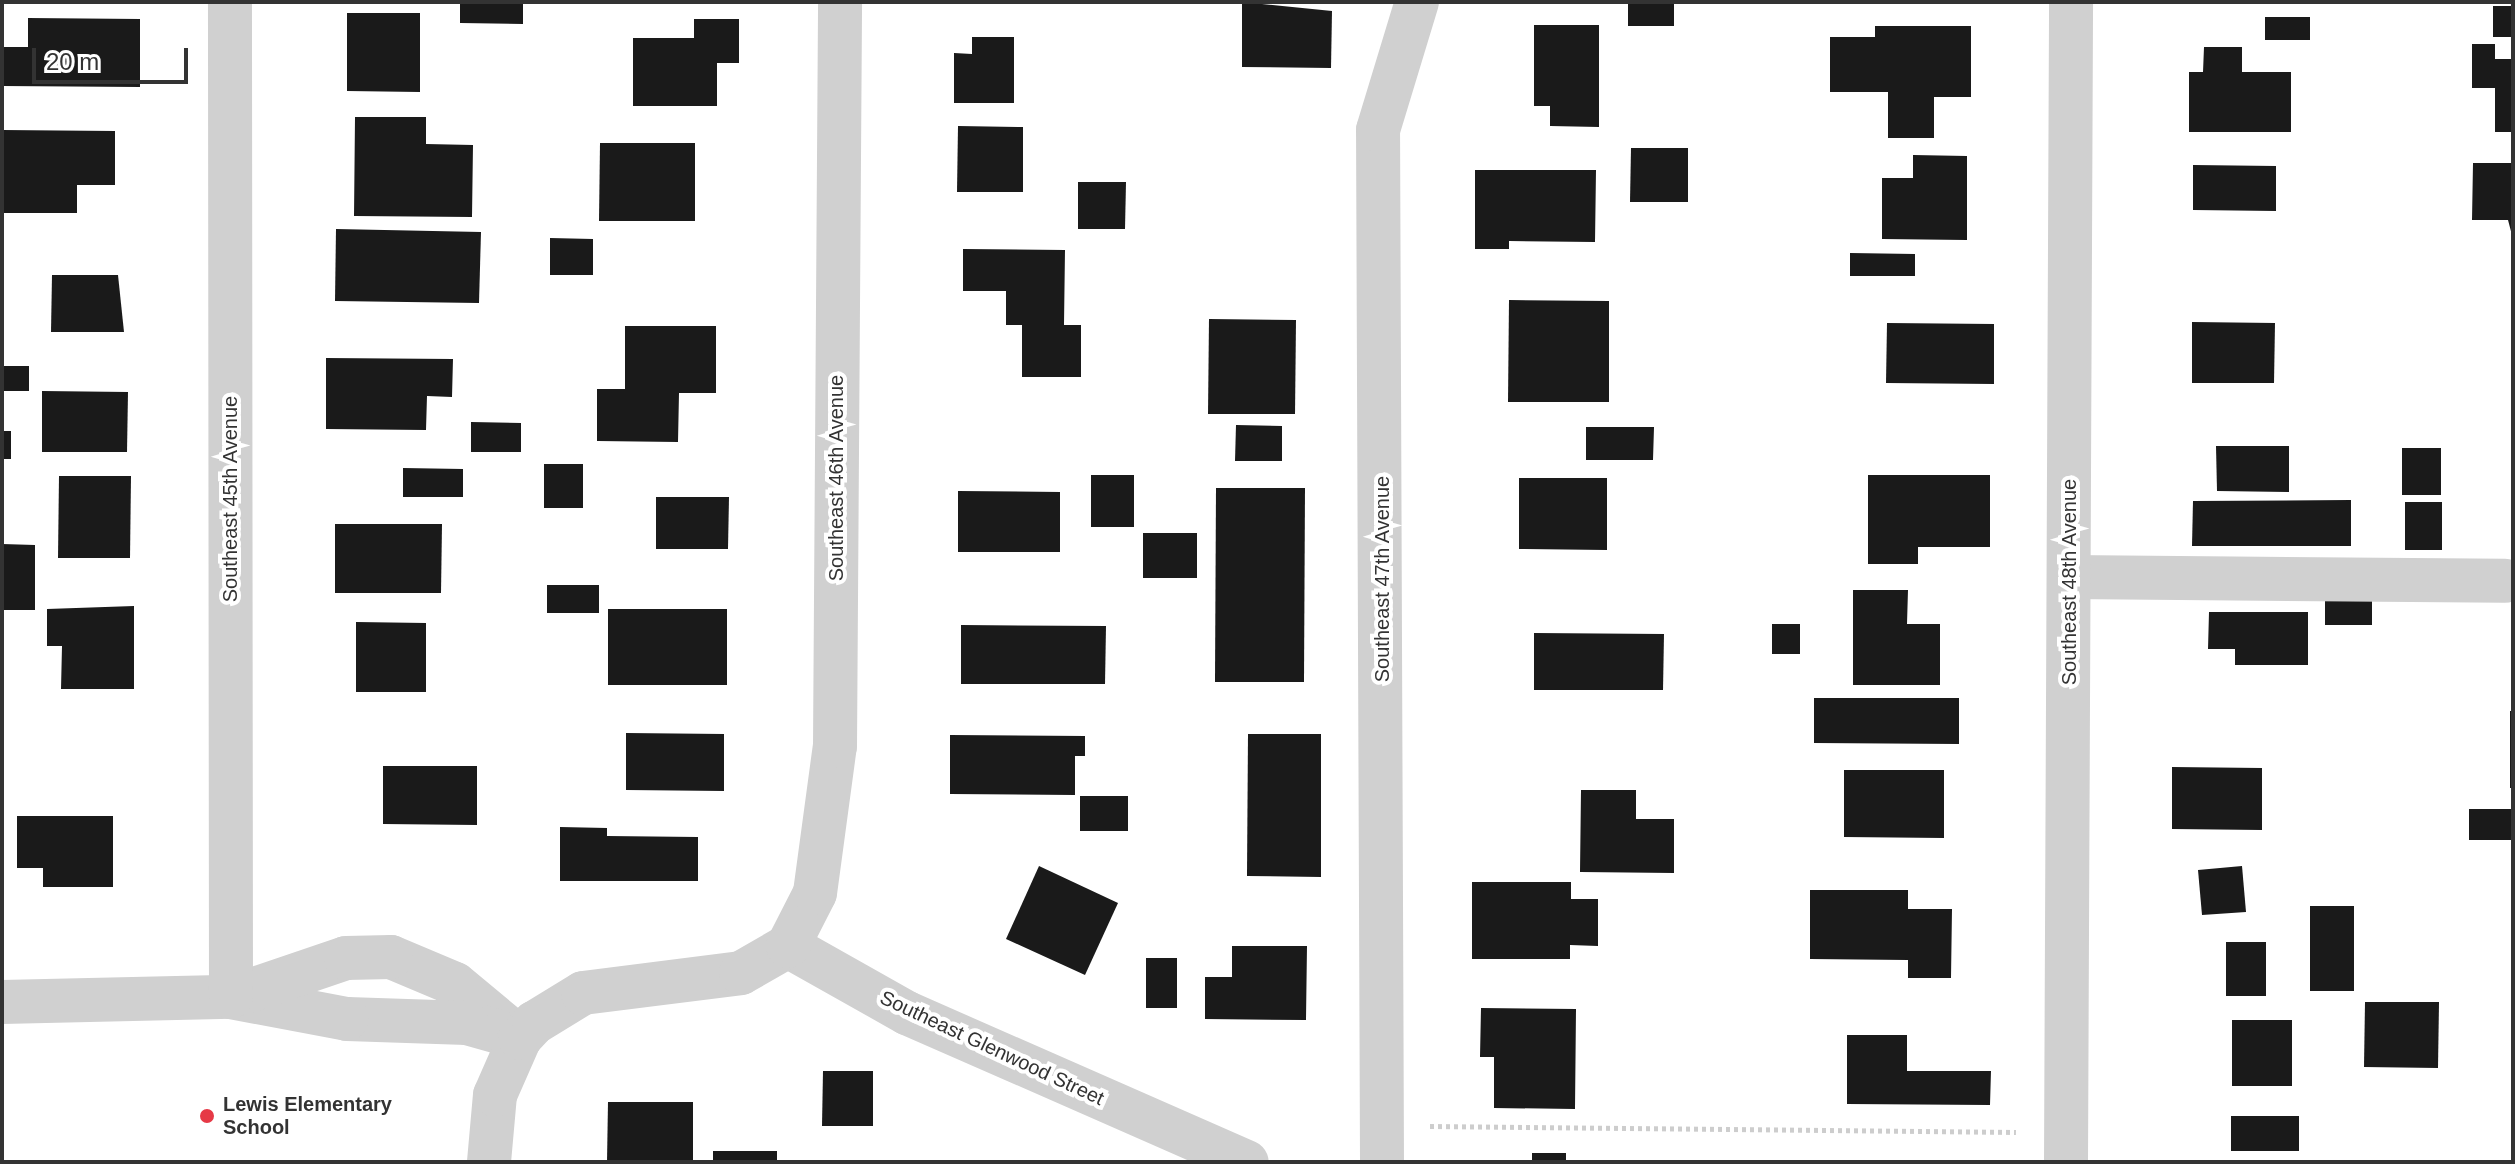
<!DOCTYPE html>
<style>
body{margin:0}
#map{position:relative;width:2515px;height:1164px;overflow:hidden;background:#fff;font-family:Helvetica,sans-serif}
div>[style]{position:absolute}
.building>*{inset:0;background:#1a1a1a}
.path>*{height:5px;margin-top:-2.5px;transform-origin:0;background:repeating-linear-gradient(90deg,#cdcdcd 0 4px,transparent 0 8px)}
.minor>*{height:44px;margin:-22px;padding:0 22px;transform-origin:22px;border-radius:22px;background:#d0d0d0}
.dots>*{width:22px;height:22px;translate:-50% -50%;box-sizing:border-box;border:4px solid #fff;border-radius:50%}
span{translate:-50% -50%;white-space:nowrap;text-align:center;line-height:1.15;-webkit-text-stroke:8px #fff;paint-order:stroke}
.street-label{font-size:20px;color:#333}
.poi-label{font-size:20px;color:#333;font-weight:700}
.left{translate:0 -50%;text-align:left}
.frame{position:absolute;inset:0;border:4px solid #333;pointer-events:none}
.scale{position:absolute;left:32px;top:48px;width:156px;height:36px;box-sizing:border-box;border:4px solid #333;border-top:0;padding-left:10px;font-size:24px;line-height:28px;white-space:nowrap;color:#333;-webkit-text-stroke:6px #fff;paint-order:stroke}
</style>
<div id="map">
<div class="building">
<i style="clip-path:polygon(460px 2px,523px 2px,523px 24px,460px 23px)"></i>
<i style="clip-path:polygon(1242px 2px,1332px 11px,1331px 68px,1242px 67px)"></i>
<i style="clip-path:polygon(1628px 2px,1674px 2px,1674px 26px,1628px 26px)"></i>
<i style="clip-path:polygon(2493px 6px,2513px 6px,2513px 37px,2493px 37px)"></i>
<i style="clip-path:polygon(347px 13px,420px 13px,420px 92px,347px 91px)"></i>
<i style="clip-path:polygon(2265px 17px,2310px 17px,2310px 40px,2265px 40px)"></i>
<i style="clip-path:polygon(28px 18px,140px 19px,140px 87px,2px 86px,2px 47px,28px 47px)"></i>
<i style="clip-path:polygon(694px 19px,739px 19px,739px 63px,717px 63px,717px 106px,633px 106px,633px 38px,694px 38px)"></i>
<i style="clip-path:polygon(1534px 25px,1599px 25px,1599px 127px,1550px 126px,1550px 106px,1534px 106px)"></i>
<i style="clip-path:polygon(1875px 26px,1971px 26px,1971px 97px,1934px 97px,1934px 138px,1888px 138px,1888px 92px,1830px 92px,1830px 37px,1875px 37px)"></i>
<i style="clip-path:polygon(972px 37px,1014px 37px,1014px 103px,954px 103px,954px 53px,972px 54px)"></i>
<i style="clip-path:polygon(2472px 44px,2495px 44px,2495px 59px,2513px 59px,2513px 132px,2495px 132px,2495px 88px,2472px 88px)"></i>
<i style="clip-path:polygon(2204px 47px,2242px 47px,2242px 72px,2291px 72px,2291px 132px,2189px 132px,2189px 72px,2203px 72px)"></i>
<i style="clip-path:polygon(355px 117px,426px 117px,426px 144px,473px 145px,472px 217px,354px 216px)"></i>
<i style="clip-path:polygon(958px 126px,1023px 127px,1023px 192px,957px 192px)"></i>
<i style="clip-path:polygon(2px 130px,115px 131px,115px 185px,77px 185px,77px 213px,2px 213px)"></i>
<i style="clip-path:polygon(600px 143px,695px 143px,695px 221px,599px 221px)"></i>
<i style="clip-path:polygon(1631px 148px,1688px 148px,1688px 202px,1630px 202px)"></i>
<i style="clip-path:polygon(1913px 155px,1967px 156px,1967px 240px,1882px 239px,1882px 178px,1913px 178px)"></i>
<i style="clip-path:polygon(2473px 163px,2513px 163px,2513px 239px,2508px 220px,2472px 220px)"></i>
<i style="clip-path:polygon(2193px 165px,2276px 166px,2276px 211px,2193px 210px)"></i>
<i style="clip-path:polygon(1475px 170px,1596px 170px,1595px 242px,1509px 241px,1509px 249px,1475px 249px)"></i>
<i style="clip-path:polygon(1078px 182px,1126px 182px,1125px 229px,1078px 229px)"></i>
<i style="clip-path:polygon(336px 229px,481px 232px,479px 303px,335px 301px)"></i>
<i style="clip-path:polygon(550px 238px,593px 239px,593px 275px,550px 275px)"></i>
<i style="clip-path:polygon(963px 249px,1065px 250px,1064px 325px,1081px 325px,1081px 377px,1022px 377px,1022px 325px,1006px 325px,1006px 291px,963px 291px)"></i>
<i style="clip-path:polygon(1850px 253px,1915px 254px,1915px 276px,1850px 276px)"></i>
<i style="clip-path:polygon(52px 275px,118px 275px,124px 332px,51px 332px)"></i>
<i style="clip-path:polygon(1509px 300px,1609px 301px,1609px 402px,1508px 402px)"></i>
<i style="clip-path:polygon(1209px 319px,1296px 320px,1295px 414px,1208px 414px)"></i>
<i style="clip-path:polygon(2192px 322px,2275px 323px,2274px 383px,2192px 383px)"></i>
<i style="clip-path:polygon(1887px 323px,1994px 324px,1994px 384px,1886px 383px)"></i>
<i style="clip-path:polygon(625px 326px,716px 326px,716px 393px,679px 393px,678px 442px,597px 441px,597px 389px,625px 389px)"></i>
<i style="clip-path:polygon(326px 358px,453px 359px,452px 397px,427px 396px,426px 430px,326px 429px)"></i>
<i style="clip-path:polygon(2px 366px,29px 366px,29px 391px,2px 391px)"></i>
<i style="clip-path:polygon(42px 391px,128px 392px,127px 452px,42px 452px)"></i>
<i style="clip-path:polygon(471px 422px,521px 423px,521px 452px,471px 452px)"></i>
<i style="clip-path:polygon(1236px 425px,1282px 426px,1282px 461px,1235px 461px)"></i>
<i style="clip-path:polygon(1586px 427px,1654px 427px,1653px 460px,1586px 460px)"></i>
<i style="clip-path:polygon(2px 431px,11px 431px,11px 459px,2px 459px)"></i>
<i style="clip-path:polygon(2216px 446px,2289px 446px,2289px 492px,2217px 491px)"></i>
<i style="clip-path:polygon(2402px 448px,2441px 448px,2441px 495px,2402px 495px)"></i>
<i style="clip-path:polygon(544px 464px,583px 464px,583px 508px,544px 508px)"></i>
<i style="clip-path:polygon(403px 468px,463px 469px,463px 497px,403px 497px)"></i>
<i style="clip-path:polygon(1091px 475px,1134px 475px,1134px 527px,1091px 527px)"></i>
<i style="clip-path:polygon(1868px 475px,1990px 475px,1990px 547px,1918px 547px,1918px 564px,1868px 564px)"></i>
<i style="clip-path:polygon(59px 476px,131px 476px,130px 558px,58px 558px)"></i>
<i style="clip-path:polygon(1519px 478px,1607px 478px,1607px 550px,1519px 549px)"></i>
<i style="clip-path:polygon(1216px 488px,1305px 488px,1304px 682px,1215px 682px)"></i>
<i style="clip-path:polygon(958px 491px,1060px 492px,1060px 552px,958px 552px)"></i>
<i style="clip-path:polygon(656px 497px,729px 497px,728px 549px,656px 549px)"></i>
<i style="clip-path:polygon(2351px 500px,2351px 546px,2192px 546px,2193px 501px)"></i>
<i style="clip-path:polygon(2405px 502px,2442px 502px,2442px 550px,2405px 550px)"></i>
<i style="clip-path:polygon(335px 524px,442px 524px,441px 593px,335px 593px)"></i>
<i style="clip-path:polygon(1143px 533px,1197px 533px,1197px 578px,1143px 578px)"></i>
<i style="clip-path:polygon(2px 544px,35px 545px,35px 610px,2px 610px)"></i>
<i style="clip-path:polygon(547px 585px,599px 585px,599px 613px,547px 613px)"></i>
<i style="clip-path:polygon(1853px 590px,1908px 590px,1907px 624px,1940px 624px,1940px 685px,1853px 685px)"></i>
<i style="clip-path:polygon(2325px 597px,2372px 598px,2372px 625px,2325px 625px)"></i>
<i style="clip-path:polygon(134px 606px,134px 689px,61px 689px,62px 646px,47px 646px,47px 609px)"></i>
<i style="clip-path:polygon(608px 609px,727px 609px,727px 685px,608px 685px)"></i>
<i style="clip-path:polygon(2209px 612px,2308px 612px,2308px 665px,2235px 665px,2235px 649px,2208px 649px)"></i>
<i style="clip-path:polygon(356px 622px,426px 623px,426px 692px,356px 692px)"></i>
<i style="clip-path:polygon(1772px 624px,1800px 624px,1800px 654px,1772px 654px)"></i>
<i style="clip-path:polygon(961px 625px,1106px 626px,1105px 684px,961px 684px)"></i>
<i style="clip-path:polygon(1534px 633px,1664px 634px,1663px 690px,1534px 690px)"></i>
<i style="clip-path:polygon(1814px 698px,1959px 698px,1959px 744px,1814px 743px)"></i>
<i style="clip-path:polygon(2510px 711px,2513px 711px,2513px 788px,2510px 788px)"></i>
<i style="clip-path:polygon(626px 733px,724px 734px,724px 791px,626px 790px)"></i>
<i style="clip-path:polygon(1248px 734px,1321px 734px,1321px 877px,1247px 876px)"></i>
<i style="clip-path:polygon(950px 735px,1085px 736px,1085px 756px,1075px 756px,1075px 795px,950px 794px)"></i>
<i style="clip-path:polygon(383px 766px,477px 766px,477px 825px,383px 824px)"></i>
<i style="clip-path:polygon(2172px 767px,2262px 768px,2262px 830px,2172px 829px)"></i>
<i style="clip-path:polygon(1844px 770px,1944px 770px,1944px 838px,1844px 837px)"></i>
<i style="clip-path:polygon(1581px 790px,1636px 790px,1636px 819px,1674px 819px,1674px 873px,1580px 872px)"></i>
<i style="clip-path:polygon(1080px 796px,1128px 796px,1128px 831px,1080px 831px)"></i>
<i style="clip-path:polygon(2469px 809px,2513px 809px,2513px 840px,2469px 840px)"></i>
<i style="clip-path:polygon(17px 816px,113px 816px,113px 887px,43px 887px,43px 868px,17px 868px)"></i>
<i style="clip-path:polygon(560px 827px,607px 828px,607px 836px,698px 837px,698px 881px,560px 881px)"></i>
<i style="clip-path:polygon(1039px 866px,1118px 903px,1085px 975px,1006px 939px)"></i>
<i style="clip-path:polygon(2242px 866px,2246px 912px,2202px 915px,2198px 870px)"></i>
<i style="clip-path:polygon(1472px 882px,1571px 882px,1571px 899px,1598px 899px,1598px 946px,1570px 945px,1570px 959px,1472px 959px)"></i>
<i style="clip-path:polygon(1810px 890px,1908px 890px,1908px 909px,1952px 909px,1951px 978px,1908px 978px,1908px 960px,1810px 959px)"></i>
<i style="clip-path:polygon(2310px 906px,2354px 906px,2354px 991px,2310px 991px)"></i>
<i style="clip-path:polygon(2226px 942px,2266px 942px,2266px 996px,2226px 996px)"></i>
<i style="clip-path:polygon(1232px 946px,1307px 946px,1306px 1020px,1205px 1019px,1205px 977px,1232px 977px)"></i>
<i style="clip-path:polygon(1146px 958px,1177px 958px,1177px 1008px,1146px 1008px)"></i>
<i style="clip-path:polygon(2365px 1002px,2439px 1002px,2438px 1068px,2364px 1067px)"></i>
<i style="clip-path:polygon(1481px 1008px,1576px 1009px,1575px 1109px,1494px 1108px,1494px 1057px,1480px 1057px)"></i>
<i style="clip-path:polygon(2232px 1020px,2292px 1020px,2292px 1086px,2232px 1086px)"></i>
<i style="clip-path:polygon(1847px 1035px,1907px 1035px,1907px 1071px,1991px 1071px,1990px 1105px,1847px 1104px)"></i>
<i style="clip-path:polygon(823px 1071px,873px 1071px,873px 1126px,822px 1126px)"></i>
<i style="clip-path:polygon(608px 1102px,693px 1102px,693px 1162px,607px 1162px)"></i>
<i style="clip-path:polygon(2231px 1116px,2299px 1116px,2299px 1151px,2231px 1151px)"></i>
<i style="clip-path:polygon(713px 1151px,777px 1151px,777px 1162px,713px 1162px)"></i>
<i style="clip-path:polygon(1532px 1153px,1566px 1153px,1566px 1162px,1532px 1162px)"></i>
</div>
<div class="path">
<i style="left:1430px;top:1126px;width:586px;rotate:0.59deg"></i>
</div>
<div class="minor">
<i style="left:2069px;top:577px;width:436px;rotate:0.5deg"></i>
<i style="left:788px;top:946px;width:137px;rotate:29.4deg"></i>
<i style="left:907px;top:1013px;width:371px;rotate:23.7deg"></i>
<i style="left:391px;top:957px;width:69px;rotate:22.9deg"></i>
<i style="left:455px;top:984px;width:85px;rotate:39.7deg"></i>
<i style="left:520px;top:1038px;width:55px;rotate:-164.2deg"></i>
<i style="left:467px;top:1023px;width:120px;rotate:-178.1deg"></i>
<i style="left:347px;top:1019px;width:118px;rotate:-169.3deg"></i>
<i style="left:231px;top:997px;width:121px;rotate:-18.7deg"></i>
<i style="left:346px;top:958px;width:45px;rotate:-1.3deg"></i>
<i style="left:2px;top:1002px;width:229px;rotate:-1.3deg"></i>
<i style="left:231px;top:997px;width:995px;rotate:-90.06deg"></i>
<i style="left:489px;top:1162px;width:67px;rotate:-84.9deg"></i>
<i style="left:495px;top:1095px;width:62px;rotate:-66.3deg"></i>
<i style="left:520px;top:1038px;width:21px;rotate:-47deg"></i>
<i style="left:534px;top:1023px;width:57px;rotate:-31.5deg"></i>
<i style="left:583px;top:993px;width:159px;rotate:-7.2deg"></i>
<i style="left:741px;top:973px;width:54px;rotate:-29.9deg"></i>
<i style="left:788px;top:946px;width:59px;rotate:-63deg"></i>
<i style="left:815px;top:893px;width:148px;rotate:-82.3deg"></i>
<i style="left:835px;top:746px;width:744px;rotate:-89.61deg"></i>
<i style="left:1382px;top:1162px;width:1032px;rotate:-90.22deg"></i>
<i style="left:1378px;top:130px;width:134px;rotate:-73.1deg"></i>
<i style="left:2066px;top:1162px;width:1160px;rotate:-89.75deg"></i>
</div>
<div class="dots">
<i style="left:207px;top:1116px;background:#e63946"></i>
</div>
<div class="street-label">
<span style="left:836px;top:478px;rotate:-90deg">Southeast 46th Avenue</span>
<span style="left:230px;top:499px;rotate:-90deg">Southeast 45th Avenue</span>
<span style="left:1382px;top:579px;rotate:-90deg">Southeast 47th Avenue</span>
<span style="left:2069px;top:582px;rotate:-90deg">Southeast 48th Avenue</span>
<span style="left:992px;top:1048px;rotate:25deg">Southeast Glenwood Street</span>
</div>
<div class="poi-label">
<span class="left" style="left:223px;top:1116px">Lewis Elementary<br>School</span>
</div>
<div class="frame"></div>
<div class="scale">20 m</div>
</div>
